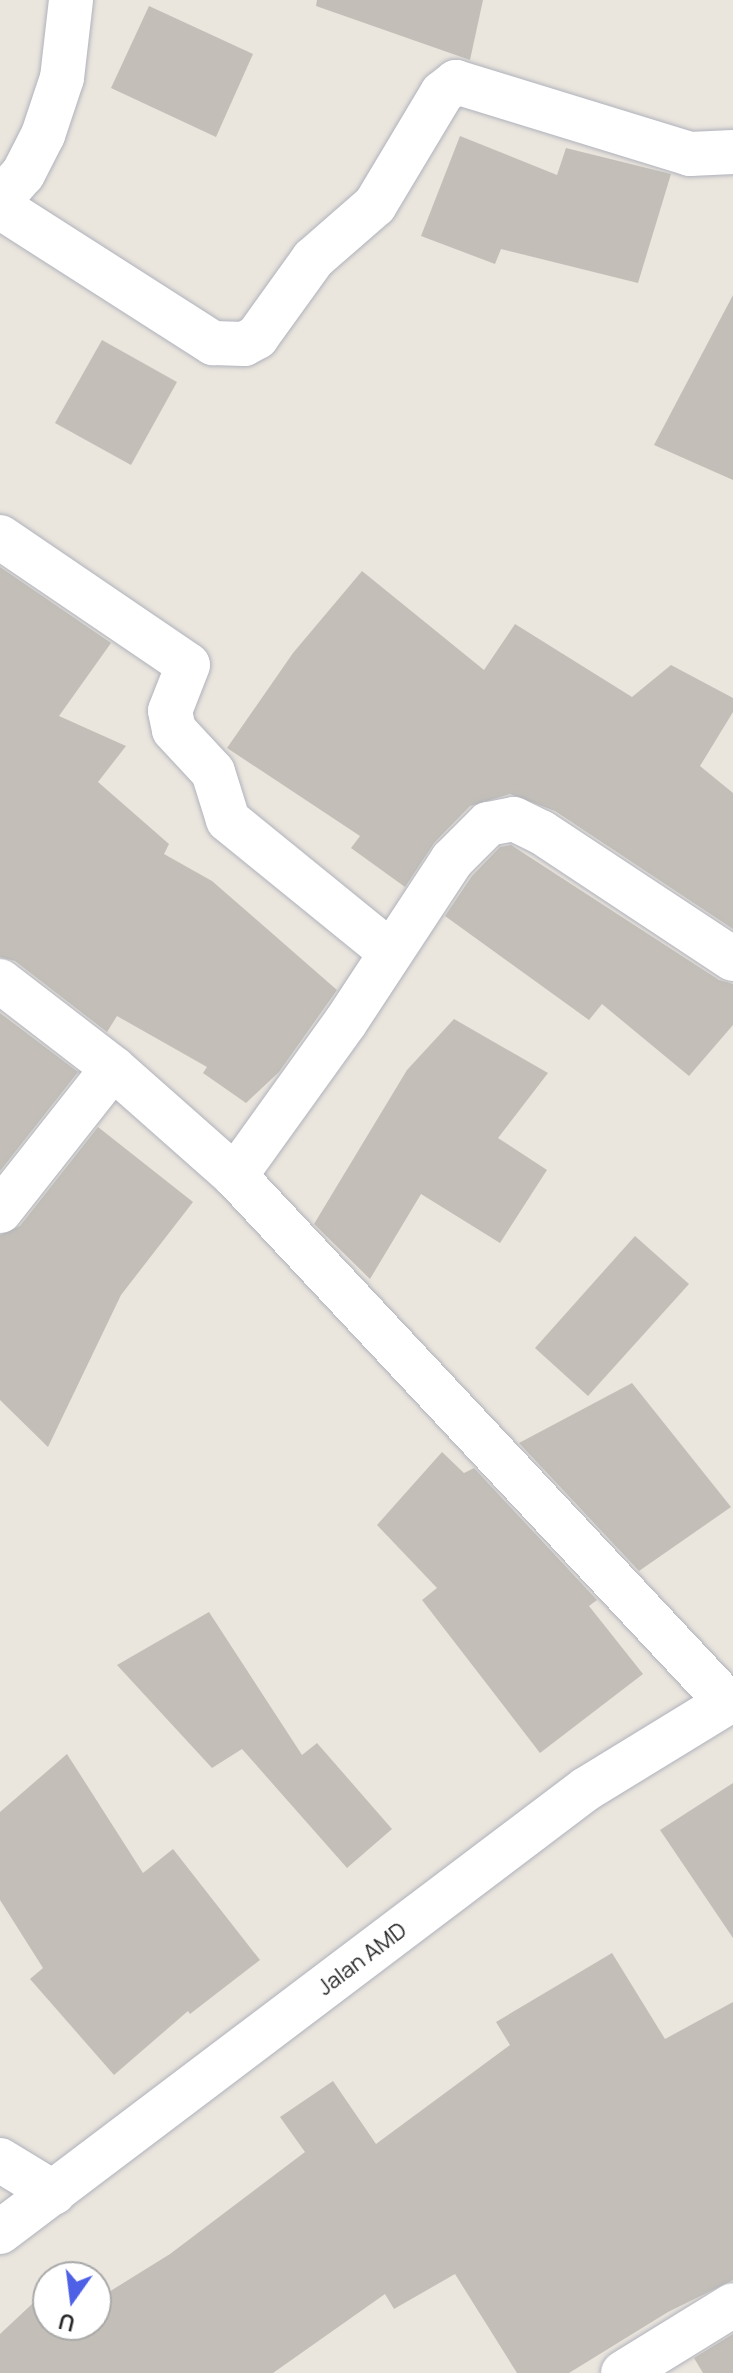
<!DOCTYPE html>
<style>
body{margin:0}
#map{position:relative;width:733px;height:2373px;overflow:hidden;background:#eae5dd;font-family:Manrope,sans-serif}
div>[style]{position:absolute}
.building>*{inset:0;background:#c3bfb8}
.roads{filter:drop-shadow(0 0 2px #b0b2bc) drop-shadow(0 0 2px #b0b2bc)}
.minor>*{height:44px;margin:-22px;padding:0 22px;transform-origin:22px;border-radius:22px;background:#fff}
span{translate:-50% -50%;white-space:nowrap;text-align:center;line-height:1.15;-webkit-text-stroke:8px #fff;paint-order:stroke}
.street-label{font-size:22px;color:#292929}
.north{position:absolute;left:32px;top:2261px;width:80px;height:80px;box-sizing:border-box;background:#fff;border:2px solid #a9a9a9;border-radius:50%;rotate:194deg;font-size:22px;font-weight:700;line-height:32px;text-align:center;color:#292929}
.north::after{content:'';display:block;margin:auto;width:28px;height:36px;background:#4e61e6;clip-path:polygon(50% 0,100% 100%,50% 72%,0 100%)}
</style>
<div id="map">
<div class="building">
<i style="clip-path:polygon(317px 0,483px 0,470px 60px,316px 6px)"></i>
<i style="clip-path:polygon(149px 6px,253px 54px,216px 137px,111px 88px)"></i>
<i style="clip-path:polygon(460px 136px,557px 175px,566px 148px,671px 174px,638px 283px,501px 249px,495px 264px,421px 236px)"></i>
<i style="clip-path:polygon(733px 295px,733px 480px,654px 445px)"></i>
<i style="clip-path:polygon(102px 340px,177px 382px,131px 465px,55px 423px)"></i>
<i style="clip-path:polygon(0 567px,111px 643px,59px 716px,126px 746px,98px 782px,169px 844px,164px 854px,212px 881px,337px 990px,279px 1072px,246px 1103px,203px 1073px,207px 1067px,117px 1016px,107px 1032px,15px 961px,0 957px)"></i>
<i style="clip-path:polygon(362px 571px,484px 670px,515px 624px,632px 697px,671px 665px,733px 698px,733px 712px,700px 766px,733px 793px,733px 929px,555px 811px,510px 794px,470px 806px,434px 843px,405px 887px,351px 848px,360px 836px,227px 748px,293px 653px)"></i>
<i style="clip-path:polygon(511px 845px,719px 980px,733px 984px,733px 1025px,689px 1076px,602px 1004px,589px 1020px,445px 916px,472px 876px,500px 847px)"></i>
<i style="clip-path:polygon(0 1013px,78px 1072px,0 1171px)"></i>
<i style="clip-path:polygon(454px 1019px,548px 1073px,498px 1138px,547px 1170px,500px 1243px,421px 1194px,370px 1279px,314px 1224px,407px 1070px)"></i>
<i style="clip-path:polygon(98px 1127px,193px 1202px,121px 1295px,48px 1447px,0 1400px,0 1235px,20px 1226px)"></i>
<i style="clip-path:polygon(635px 1236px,689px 1284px,588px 1396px,535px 1348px)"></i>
<i style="clip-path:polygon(632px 1383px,731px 1507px,639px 1571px,519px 1443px)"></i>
<i style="clip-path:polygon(442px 1452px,464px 1473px,474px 1468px,597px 1600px,589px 1606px,643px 1674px,540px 1753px,422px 1600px,437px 1588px,377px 1525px)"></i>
<i style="clip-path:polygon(209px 1612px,302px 1755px,317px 1743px,392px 1829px,347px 1868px,242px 1749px,212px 1768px,117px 1665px)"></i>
<i style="clip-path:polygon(67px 1754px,143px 1873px,173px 1849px,260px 1960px,190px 2014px,188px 2011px,114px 2075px,30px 1979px,43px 1968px,0 1900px,0 1812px)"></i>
<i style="clip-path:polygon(733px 1783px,733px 1938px,660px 1830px)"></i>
<i style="clip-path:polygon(612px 1953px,665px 2039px,733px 2002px,733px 2280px,668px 2312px,569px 2373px,517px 2373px,455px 2274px,394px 2309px,385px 2294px,273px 2373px,0 2373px,0 2334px,47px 2290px,48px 2325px,96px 2325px,96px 2300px,170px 2254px,305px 2152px,280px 2117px,333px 2081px,376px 2144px,510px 2045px,496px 2022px)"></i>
<i style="clip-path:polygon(733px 2334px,733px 2373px,703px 2373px,694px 2358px)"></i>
</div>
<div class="roads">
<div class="minor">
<i style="left:0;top:200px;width:35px;rotate:-49deg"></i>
<i style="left:23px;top:174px;width:44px;rotate:-62.9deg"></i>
<i style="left:43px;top:135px;width:60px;rotate:-71.6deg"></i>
<i style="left:62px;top:78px;width:79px;rotate:-83.4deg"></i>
<i style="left:0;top:207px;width:253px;rotate:32.6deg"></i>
<i style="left:213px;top:343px;width:31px;rotate:2deg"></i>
<i style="left:244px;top:344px;width:15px;rotate:-28deg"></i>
<i style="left:257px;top:337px;width:96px;rotate:-54.3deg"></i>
<i style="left:313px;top:259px;width:82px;rotate:-41.1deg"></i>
<i style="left:375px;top:205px;width:131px;rotate:-59.1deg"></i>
<i style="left:442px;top:93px;width:18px;rotate:-38deg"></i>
<i style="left:456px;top:82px;width:245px;rotate:17.1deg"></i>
<i style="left:690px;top:154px;width:43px;rotate:-2.7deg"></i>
<i style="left:0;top:537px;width:227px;rotate:34.2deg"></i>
<i style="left:188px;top:665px;width:49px;rotate:111.4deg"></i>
<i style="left:170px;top:711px;width:19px;rotate:78deg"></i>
<i style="left:174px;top:730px;width:57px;rotate:47.1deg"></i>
<i style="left:213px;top:772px;width:50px;rotate:72.6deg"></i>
<i style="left:228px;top:820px;width:208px;rotate:39.1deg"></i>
<i style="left:0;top:981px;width:143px;rotate:37.6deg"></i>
<i style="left:113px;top:1068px;width:163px;rotate:41.5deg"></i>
<i style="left:235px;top:1176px;width:720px;rotate:46.91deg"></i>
<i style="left:235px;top:1176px;width:188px;rotate:-54.3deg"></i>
<i style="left:345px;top:1023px;width:195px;rotate:-56.7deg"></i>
<i style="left:452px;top:860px;width:51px;rotate:-45deg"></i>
<i style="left:488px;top:824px;width:26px;rotate:-11deg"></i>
<i style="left:514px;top:819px;width:30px;rotate:26deg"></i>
<i style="left:541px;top:832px;width:230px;rotate:33.5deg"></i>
<i style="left:0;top:1211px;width:182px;rotate:-51.7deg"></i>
<i style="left:0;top:2160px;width:63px;rotate:31.4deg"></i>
<i style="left:0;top:2232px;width:735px;rotate:-37.09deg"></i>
<i style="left:586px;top:1789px;width:172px;rotate:-31.5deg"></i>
<i style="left:623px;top:2373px;width:129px;rotate:-31.7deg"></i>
</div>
</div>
<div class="street-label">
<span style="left:362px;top:1959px;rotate:-37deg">Jalan AMD</span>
</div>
<div class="north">U</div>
</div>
